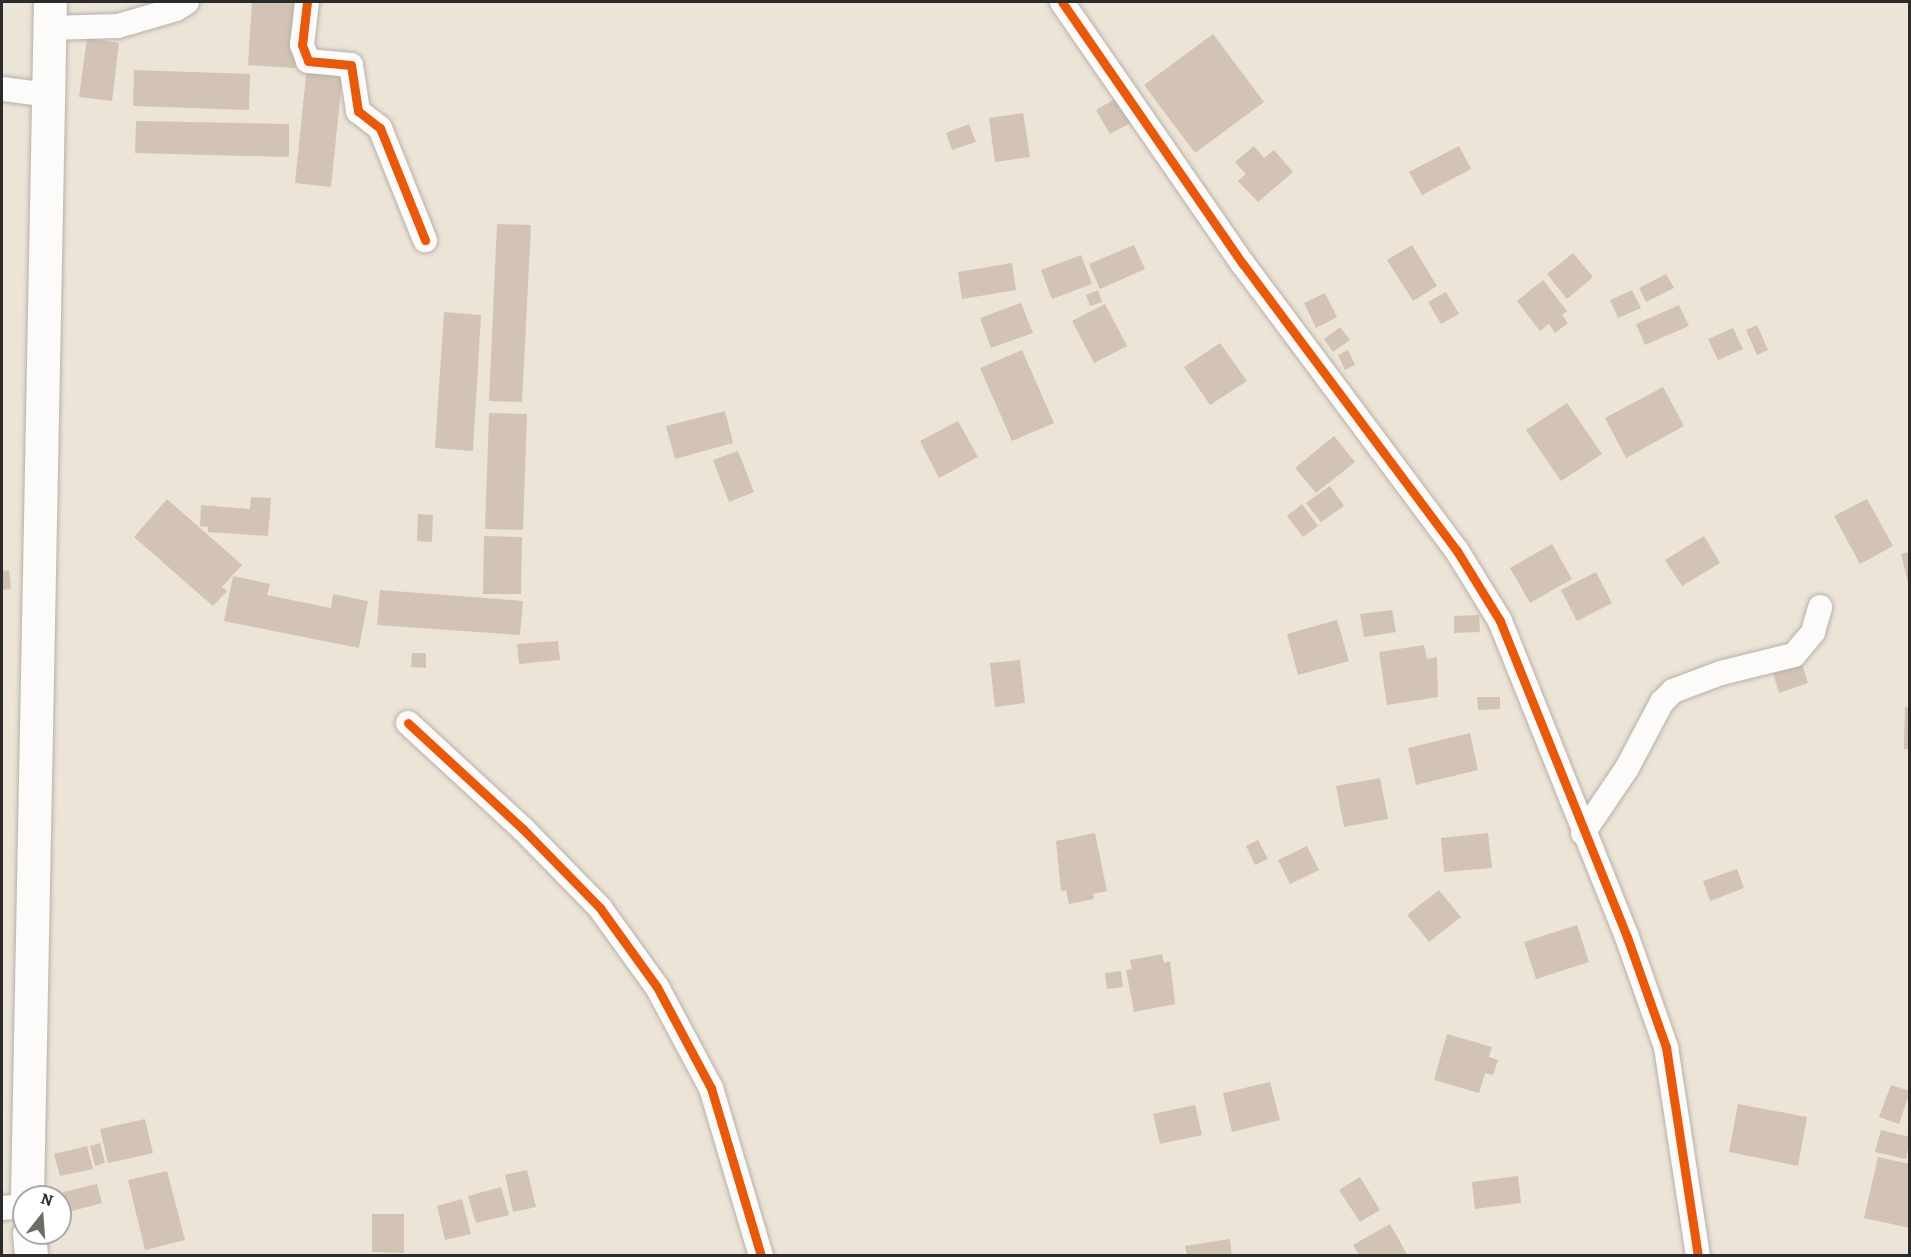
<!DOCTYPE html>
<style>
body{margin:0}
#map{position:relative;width:1911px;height:1257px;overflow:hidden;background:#ece4d7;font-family:Alegreya,serif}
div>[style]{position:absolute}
.building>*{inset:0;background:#d2c3b4}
.roads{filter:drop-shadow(0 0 2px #b6b1a8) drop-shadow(0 0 2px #b6b1a8)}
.minor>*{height:24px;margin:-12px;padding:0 12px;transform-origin:12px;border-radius:12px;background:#fcfbf9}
.secondary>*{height:33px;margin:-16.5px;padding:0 16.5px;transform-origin:16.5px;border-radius:16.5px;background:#fcfbf9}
.cycleway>*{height:9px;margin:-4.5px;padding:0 4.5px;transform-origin:4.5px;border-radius:4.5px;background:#e8590c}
span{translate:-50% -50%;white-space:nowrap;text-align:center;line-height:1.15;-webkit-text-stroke:5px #fff;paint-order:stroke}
.frame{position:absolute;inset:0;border:3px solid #2b2b2b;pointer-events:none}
.north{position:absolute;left:12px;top:1185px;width:60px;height:60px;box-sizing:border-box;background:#fff;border:2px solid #aaa;border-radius:50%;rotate:17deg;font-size:16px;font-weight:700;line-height:24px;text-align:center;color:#2b2b2b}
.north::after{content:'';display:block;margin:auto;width:21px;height:27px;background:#6f6c67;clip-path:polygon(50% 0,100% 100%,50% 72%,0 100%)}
</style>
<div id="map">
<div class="building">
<i style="clip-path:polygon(252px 2px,299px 2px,295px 68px,248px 65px)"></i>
<i style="clip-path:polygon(1213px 34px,1264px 102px,1195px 153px,1144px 85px)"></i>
<i style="clip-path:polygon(87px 38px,119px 43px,112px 101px,79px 97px)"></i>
<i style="clip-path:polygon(307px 66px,343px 70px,331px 187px,295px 183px)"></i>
<i style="clip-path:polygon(134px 70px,250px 74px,249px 110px,133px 106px)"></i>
<i style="clip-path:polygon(1118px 97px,1132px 122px,1110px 134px,1096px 110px)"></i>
<i style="clip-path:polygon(1023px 113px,1030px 157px,995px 162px,989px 118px)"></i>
<i style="clip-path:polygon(136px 121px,289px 124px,289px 157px,135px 153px)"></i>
<i style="clip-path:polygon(969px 124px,976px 142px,952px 150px,946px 133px)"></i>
<i style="clip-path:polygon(1254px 146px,1264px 158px,1274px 150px,1293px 172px,1258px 202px,1238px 181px,1246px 174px,1235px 162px)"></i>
<i style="clip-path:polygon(1459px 146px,1471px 169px,1422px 195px,1409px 172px)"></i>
<i style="clip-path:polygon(497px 224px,531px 225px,522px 402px,489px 401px)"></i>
<i style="clip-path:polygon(1134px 245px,1145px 269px,1100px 289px,1089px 264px)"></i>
<i style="clip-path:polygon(1412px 245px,1437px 286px,1413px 301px,1387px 260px)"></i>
<i style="clip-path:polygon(1573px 253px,1593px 277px,1567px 299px,1547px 274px)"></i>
<i style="clip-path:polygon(1081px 255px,1092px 284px,1052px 299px,1041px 270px)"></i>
<i style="clip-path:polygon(1012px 263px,1016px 290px,962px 299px,958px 272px)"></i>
<i style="clip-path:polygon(1666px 274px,1674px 288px,1646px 302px,1639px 288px)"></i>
<i style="clip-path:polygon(1543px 280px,1567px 311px,1562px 315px,1568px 323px,1555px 333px,1549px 324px,1540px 331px,1517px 301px)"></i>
<i style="clip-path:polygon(1098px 290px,1102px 302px,1090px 306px,1086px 295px)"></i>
<i style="clip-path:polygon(1632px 290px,1641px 308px,1618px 318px,1610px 300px)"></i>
<i style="clip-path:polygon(1446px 292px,1459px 314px,1441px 324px,1428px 302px)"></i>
<i style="clip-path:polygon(1325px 293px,1337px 317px,1316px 328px,1304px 303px)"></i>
<i style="clip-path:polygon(1021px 303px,1033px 333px,991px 348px,980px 318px)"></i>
<i style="clip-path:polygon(1105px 304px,1127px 346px,1094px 363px,1072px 321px)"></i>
<i style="clip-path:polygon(1679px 305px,1689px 326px,1645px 345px,1636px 324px)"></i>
<i style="clip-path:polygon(444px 312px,481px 315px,473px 451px,435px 448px)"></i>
<i style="clip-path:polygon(1757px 325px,1768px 350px,1757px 355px,1746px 330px)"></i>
<i style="clip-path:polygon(1340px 327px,1350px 340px,1333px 352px,1324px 339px)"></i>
<i style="clip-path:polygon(1733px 328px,1743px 349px,1718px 360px,1708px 339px)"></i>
<i style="clip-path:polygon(1220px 343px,1247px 381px,1210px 405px,1184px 367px)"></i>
<i style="clip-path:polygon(1022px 350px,1054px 423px,1012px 441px,980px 368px)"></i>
<i style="clip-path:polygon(1348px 350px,1355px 365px,1345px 370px,1338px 355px)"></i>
<i style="clip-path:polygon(1663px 387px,1684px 426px,1626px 458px,1605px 418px)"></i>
<i style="clip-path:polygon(1567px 403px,1602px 454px,1561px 481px,1526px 430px)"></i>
<i style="clip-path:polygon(725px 411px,733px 443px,675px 459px,666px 426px)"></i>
<i style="clip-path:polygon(489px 413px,527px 414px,523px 530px,485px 529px)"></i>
<i style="clip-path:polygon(958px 421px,978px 457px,939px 478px,920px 441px)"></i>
<i style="clip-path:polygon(1334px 436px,1355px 462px,1316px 493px,1295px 468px)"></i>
<i style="clip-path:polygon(738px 451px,754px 492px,729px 502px,713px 460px)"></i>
<i style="clip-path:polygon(1330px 486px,1344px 506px,1321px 522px,1306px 503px)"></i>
<i style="clip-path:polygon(251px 497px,271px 498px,268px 536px,208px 532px,208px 527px,200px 526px,201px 505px,250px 509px)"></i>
<i style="clip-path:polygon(167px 499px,242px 565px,222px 587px,227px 591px,213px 606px,134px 537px)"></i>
<i style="clip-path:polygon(1867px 499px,1893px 546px,1860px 564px,1834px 516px)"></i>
<i style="clip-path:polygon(1302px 504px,1318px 526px,1303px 537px,1287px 516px)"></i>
<i style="clip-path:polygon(418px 514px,433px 515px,432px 542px,417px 541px)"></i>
<i style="clip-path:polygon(484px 536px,522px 537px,521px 594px,483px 594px)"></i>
<i style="clip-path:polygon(1704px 536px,1720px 563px,1682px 586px,1665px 560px)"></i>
<i style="clip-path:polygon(1552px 544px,1572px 579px,1530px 603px,1510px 568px)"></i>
<i style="clip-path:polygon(1910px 552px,1910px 586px,1909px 586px,1901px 554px)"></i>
<i style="clip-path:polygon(9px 570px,11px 589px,2px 590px,2px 571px)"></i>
<i style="clip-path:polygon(1596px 572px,1612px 603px,1577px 621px,1561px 590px)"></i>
<i style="clip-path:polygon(233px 576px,270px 584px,267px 595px,331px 608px,333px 594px,368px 601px,359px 648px,224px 621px)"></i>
<i style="clip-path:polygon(380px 590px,523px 601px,520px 635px,377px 625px)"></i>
<i style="clip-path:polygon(1392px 610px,1396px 632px,1364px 637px,1360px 614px)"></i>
<i style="clip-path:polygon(1479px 615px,1480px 632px,1454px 633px,1454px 616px)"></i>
<i style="clip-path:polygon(1337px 620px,1349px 661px,1298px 675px,1287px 634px)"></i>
<i style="clip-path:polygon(558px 641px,560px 660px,519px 664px,517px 644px)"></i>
<i style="clip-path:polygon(1424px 645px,1427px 659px,1437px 657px,1438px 697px,1387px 705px,1379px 652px)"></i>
<i style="clip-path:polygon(412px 653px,426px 653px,426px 668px,411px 667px)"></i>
<i style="clip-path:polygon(1020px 660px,1025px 703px,995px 707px,990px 663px)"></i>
<i style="clip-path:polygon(1802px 664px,1808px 683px,1779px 693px,1773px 673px)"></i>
<i style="clip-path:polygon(1477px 697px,1500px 697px,1500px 709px,1478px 710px)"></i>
<i style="clip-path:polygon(1905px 707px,1910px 708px,1910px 749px,1904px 749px)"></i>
<i style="clip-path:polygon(1470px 733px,1478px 770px,1416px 785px,1408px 748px)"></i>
<i style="clip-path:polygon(1380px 778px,1388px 819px,1344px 827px,1336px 786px)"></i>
<i style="clip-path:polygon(1095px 833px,1107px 891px,1093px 894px,1094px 899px,1069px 904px,1066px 890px,1061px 891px,1056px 841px)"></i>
<i style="clip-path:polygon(1488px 833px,1492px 868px,1444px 872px,1441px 838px)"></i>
<i style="clip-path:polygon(1258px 840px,1268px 859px,1255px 865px,1246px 846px)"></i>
<i style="clip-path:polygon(1307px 846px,1319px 870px,1290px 884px,1278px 860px)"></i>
<i style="clip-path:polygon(1737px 869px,1744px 888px,1710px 901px,1703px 881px)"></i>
<i style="clip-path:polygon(1439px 890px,1461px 917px,1429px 942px,1407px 915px)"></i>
<i style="clip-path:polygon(1577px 925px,1589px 962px,1536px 979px,1524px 942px)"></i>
<i style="clip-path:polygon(1162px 954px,1164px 963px,1170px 961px,1175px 1004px,1134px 1012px,1126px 970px,1132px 969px,1130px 960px)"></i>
<i style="clip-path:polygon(1121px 971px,1123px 987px,1107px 989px,1105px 973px)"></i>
<i style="clip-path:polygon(1447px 1034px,1492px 1047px,1489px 1057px,1498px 1060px,1493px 1075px,1485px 1073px,1479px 1093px,1434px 1080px)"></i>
<i style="clip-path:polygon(1270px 1082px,1280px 1120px,1232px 1132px,1223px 1093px)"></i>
<i style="clip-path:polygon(1891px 1085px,1910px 1091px,1899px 1124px,1879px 1117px)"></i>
<i style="clip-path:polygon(1738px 1104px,1807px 1117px,1798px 1166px,1729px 1152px)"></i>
<i style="clip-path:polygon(1195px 1105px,1202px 1135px,1160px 1144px,1153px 1114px)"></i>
<i style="clip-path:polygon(145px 1119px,153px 1153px,108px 1163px,100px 1129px)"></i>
<i style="clip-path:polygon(1881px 1130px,1910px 1137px,1906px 1159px,1875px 1152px)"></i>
<i style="clip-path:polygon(100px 1143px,105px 1163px,95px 1166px,90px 1146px)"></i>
<i style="clip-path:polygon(87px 1146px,93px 1169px,60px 1176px,54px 1154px)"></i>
<i style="clip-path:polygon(1878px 1157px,1910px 1164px,1910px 1228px,1864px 1218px)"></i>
<i style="clip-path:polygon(527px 1170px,536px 1207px,513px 1212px,505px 1175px)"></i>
<i style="clip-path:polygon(167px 1171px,185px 1240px,145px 1250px,128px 1180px)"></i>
<i style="clip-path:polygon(1518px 1176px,1521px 1203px,1475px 1209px,1472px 1182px)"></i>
<i style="clip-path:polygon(1360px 1177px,1380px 1210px,1360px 1222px,1339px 1190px)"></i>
<i style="clip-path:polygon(97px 1184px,102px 1203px,68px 1212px,63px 1192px)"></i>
<i style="clip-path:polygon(501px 1187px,509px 1215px,476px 1223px,468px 1196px)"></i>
<i style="clip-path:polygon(462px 1199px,471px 1234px,445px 1240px,437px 1206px)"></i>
<i style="clip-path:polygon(372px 1214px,404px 1214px,404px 1253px,372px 1252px)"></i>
<i style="clip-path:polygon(1390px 1224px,1408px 1256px,1360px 1256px,1353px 1245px)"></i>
<i style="clip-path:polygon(1230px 1239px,1232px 1256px,1187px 1256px,1185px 1246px)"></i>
</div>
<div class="roads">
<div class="minor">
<i style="left:307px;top:2px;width:43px;rotate:96.6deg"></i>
<i style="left:302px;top:45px;width:17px;rotate:69deg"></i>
<i style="left:308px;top:61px;width:43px;rotate:5.3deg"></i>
<i style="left:351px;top:65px;width:47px;rotate:81.3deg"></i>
<i style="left:358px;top:111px;width:28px;rotate:38deg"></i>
<i style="left:380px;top:128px;width:121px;rotate:68.1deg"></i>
<i style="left:1062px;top:2px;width:318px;rotate:55.4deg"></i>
<i style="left:1243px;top:264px;width:358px;rotate:53.3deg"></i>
<i style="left:1457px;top:551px;width:82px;rotate:58.4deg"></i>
<i style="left:1500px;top:621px;width:341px;rotate:68.1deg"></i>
<i style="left:1627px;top:937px;width:117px;rotate:70.5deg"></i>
<i style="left:1666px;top:1047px;width:211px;rotate:81.3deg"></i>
<i style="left:49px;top:28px;width:69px;rotate:-1.7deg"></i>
<i style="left:118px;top:26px;width:60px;rotate:-16.3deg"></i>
<i style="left:176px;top:9px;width:13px;rotate:-32deg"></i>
<i style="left:2px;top:89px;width:46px;rotate:7.4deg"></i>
<i style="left:408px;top:723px;width:156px;rotate:42.7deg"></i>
<i style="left:523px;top:829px;width:110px;rotate:45.7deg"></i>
<i style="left:600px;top:908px;width:97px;rotate:54.2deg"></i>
<i style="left:657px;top:987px;width:115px;rotate:61.9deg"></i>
<i style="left:711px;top:1088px;width:175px;rotate:73.4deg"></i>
<i style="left:1583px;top:833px;width:78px;rotate:-55.9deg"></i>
<i style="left:1627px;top:768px;width:75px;rotate:-62.1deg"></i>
<i style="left:1662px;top:702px;width:16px;rotate:-45deg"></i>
<i style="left:1673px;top:691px;width:51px;rotate:-20.6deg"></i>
<i style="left:1721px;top:673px;width:75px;rotate:-13.9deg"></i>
<i style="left:1794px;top:655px;width:30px;rotate:-50deg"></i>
<i style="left:1813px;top:632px;width:26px;rotate:-74deg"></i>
<i style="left:2px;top:1208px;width:22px;rotate:-5deg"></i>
</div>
<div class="secondary">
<i style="left:27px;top:1197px;width:1195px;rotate:-88.9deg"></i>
<i style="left:29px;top:1233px;width:23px;rotate:85deg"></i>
</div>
</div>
<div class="cycleway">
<i style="left:307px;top:2px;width:43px;rotate:96.6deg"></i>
<i style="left:302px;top:45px;width:17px;rotate:69deg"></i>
<i style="left:308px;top:61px;width:43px;rotate:5.3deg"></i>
<i style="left:351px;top:65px;width:47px;rotate:81.3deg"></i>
<i style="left:358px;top:111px;width:28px;rotate:38deg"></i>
<i style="left:380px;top:128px;width:121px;rotate:68.1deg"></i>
<i style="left:1062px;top:2px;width:318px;rotate:55.4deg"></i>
<i style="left:1243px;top:264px;width:358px;rotate:53.3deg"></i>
<i style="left:1457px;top:551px;width:82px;rotate:58.4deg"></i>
<i style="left:1500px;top:621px;width:341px;rotate:68.1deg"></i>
<i style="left:1627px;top:937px;width:117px;rotate:70.5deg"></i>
<i style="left:1666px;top:1047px;width:211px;rotate:81.3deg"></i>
<i style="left:408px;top:723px;width:156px;rotate:42.7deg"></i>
<i style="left:523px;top:829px;width:110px;rotate:45.7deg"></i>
<i style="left:600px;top:908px;width:97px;rotate:54.2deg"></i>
<i style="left:657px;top:987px;width:115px;rotate:61.9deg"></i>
<i style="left:711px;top:1088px;width:175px;rotate:73.4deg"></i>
</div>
<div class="frame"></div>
<div class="north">N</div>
</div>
